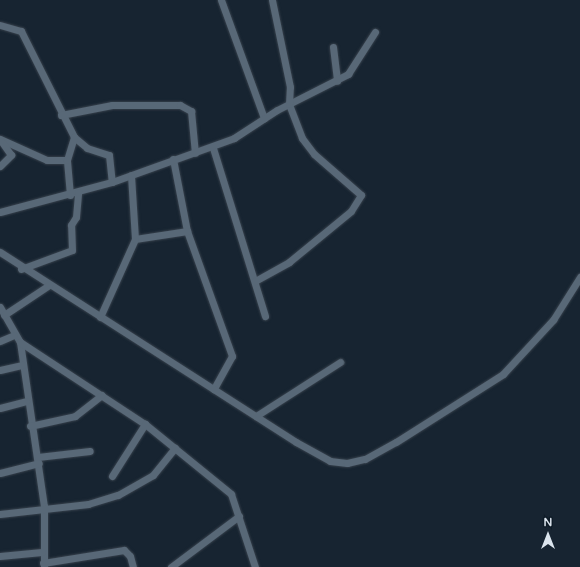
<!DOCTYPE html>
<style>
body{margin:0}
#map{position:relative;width:580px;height:567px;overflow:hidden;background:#172431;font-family:"Varela Round",sans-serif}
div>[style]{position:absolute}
.roads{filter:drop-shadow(0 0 1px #37414c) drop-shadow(0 0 1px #37414c)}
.minor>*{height:7px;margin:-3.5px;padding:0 3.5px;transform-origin:3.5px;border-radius:3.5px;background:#586877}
span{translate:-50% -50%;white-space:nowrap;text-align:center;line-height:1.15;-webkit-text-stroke:3px #0e1b27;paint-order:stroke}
.north{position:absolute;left:528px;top:515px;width:40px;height:40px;-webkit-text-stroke:3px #0e1b27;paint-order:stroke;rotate:0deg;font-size:11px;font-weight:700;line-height:16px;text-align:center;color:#dbe4ed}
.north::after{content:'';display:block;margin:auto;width:14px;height:18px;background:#dbe4ed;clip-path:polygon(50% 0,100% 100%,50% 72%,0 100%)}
</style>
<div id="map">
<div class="roads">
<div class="minor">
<i style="left:221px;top:0;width:126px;rotate:70deg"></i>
<i style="left:0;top:25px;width:22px;rotate:16deg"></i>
<i style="left:21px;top:31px;width:119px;rotate:63.4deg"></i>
<i style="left:74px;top:137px;width:17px;rotate:40deg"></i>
<i style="left:87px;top:148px;width:23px;rotate:18deg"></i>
<i style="left:109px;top:155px;width:27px;rotate:84deg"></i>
<i style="left:333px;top:47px;width:34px;rotate:83deg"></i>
<i style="left:61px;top:115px;width:52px;rotate:-11.1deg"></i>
<i style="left:112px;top:105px;width:68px"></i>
<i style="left:180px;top:105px;width:13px;rotate:29deg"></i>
<i style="left:191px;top:111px;width:42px;rotate:84.6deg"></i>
<i style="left:0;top:139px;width:51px;rotate:24.1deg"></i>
<i style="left:47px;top:160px;width:20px"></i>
<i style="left:213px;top:148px;width:176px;rotate:72.8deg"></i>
<i style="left:173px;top:159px;width:73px;rotate:79deg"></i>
<i style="left:187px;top:231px;width:133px;rotate:70.2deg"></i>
<i style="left:232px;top:356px;width:38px;rotate:119deg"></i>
<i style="left:0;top:166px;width:16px;rotate:-45deg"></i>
<i style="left:11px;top:155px;width:19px;rotate:-125deg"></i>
<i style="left:70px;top:195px;width:35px;rotate:-95deg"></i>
<i style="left:67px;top:160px;width:24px;rotate:-73deg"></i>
<i style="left:0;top:212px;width:116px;rotate:-15deg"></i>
<i style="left:112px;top:182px;width:130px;rotate:-19.8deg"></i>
<i style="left:234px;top:138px;width:51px;rotate:-33.1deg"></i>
<i style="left:277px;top:110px;width:80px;rotate:-26.9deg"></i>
<i style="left:348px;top:74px;width:50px;rotate:-57.3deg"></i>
<i style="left:135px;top:239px;width:53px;rotate:-8.7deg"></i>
<i style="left:0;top:252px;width:352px;rotate:32.7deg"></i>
<i style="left:296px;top:442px;width:39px;rotate:29deg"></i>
<i style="left:330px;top:461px;width:17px;rotate:7deg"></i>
<i style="left:347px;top:463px;width:18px;rotate:-13deg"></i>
<i style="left:365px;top:459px;width:35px;rotate:-29deg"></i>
<i style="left:396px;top:442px;width:127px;rotate:-32.4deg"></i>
<i style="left:503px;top:374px;width:74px;rotate:-47.2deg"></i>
<i style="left:553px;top:320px;width:51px;rotate:-57.9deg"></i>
<i style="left:21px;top:269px;width:54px;rotate:-20.4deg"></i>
<i style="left:72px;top:250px;width:25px;rotate:-92deg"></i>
<i style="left:71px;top:225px;width:9px;rotate:-58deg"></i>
<i style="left:76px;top:217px;width:25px;rotate:-85deg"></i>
<i style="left:255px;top:281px;width:39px;rotate:-29deg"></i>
<i style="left:289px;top:262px;width:80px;rotate:-39.4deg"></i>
<i style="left:351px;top:211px;width:19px;rotate:-58deg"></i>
<i style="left:361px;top:195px;width:62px;rotate:-138.9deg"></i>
<i style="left:314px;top:154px;width:20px;rotate:-127deg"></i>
<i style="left:302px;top:138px;width:36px;rotate:-111deg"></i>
<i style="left:289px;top:104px;width:17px;rotate:-87deg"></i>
<i style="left:290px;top:87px;width:89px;rotate:-101.7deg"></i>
<i style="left:0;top:307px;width:40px;rotate:60.3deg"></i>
<i style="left:20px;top:342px;width:166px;rotate:81.7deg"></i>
<i style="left:44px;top:506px;width:61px;rotate:90deg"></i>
<i style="left:4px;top:315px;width:54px;rotate:-33.7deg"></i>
<i style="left:100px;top:317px;width:85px;rotate:-65.8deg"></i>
<i style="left:135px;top:239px;width:64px;rotate:-93.6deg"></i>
<i style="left:0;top:341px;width:15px;rotate:-23deg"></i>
<i style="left:20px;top:342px;width:149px;rotate:33.3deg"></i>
<i style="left:145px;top:424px;width:111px;rotate:39.1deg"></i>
<i style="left:231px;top:494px;width:77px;rotate:71.8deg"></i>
<i style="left:0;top:370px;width:23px;rotate:-13deg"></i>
<i style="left:0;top:408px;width:27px;rotate:-15deg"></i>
<i style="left:256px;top:416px;width:100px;rotate:-32.7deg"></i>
<i style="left:30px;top:426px;width:46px;rotate:-12.5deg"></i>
<i style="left:75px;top:416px;width:34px;rotate:-38deg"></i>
<i style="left:38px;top:457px;width:52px;rotate:-6.6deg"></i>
<i style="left:0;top:473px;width:40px;rotate:-14.4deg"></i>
<i style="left:112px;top:476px;width:62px;rotate:-57.6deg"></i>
<i style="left:0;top:514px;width:89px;rotate:-6.5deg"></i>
<i style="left:88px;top:504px;width:31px;rotate:-17deg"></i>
<i style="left:118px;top:495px;width:40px;rotate:-29.7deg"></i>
<i style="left:153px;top:475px;width:35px;rotate:-51deg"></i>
<i style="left:0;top:556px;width:42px;rotate:-5.4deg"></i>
<i style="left:43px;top:563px;width:82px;rotate:-9.1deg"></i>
<i style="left:124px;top:550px;width:8px;rotate:45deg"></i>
<i style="left:130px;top:556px;width:11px;rotate:75deg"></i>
<i style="left:171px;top:567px;width:85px;rotate:-36.9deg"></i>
</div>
</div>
<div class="north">N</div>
</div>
